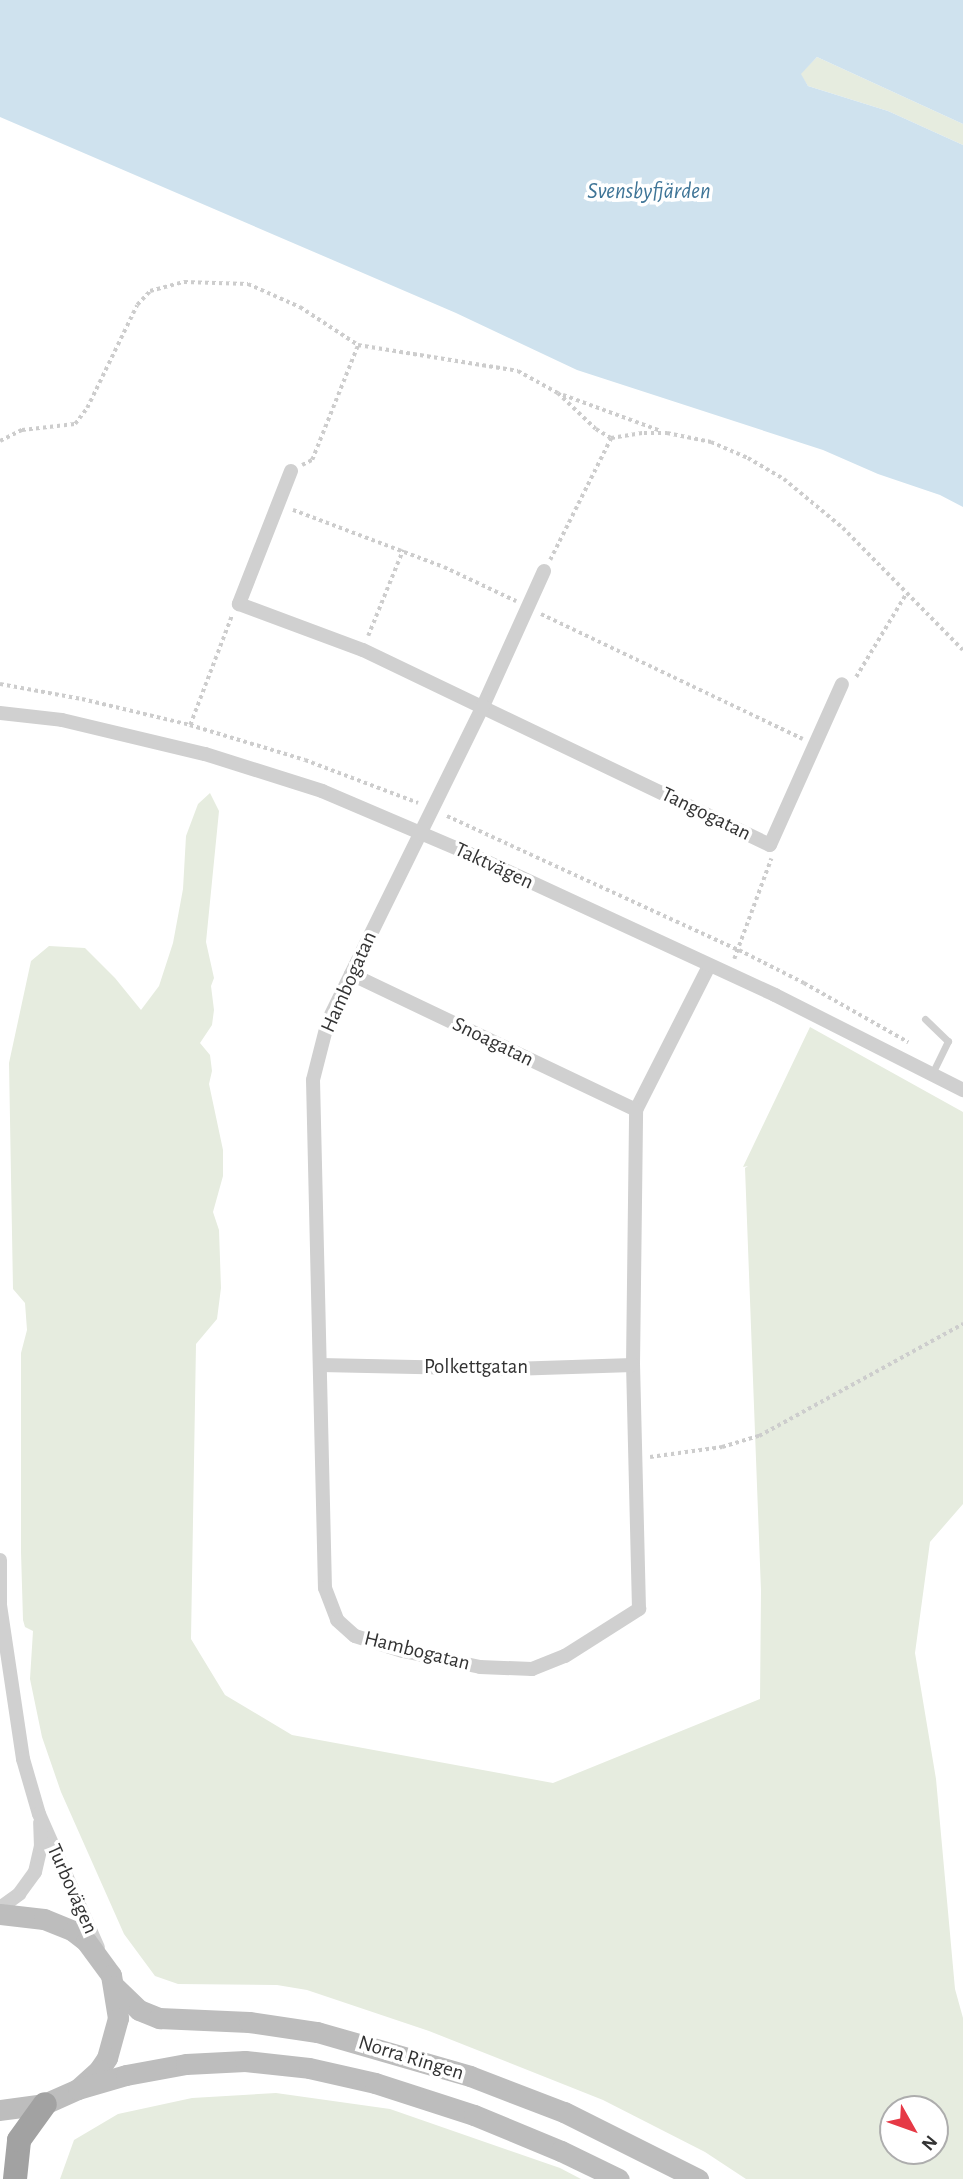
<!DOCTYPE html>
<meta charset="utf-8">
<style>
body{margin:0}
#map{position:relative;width:963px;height:2179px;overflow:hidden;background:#fff;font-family:"Alegreya Sans",sans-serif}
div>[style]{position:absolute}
.green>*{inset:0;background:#e6ecdf}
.water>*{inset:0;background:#cfe2ee}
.path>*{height:3.5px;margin-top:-1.75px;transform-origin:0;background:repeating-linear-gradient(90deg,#cdcdcd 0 3.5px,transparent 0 7px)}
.service>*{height:7px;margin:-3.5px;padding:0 3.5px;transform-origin:3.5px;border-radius:3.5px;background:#d0d0d0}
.minor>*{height:14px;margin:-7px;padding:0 7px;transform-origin:7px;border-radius:7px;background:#d0d0d0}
.secondary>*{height:21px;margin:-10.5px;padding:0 10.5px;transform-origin:10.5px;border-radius:10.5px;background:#bdbdbd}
.trunk>*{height:24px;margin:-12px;padding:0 12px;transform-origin:12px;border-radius:12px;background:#a2a2a2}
span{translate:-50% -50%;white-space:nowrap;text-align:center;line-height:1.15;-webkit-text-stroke:7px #fff;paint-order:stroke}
.street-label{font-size:21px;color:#333}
.water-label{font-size:23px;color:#3f7597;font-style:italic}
.north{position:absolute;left:879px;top:2095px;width:70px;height:70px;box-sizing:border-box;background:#fff;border:2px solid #adadad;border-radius:50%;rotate:130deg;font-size:19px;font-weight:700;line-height:28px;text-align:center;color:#333}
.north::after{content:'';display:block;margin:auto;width:24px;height:32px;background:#e63946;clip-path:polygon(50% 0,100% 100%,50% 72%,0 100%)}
</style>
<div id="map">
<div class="green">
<i style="clip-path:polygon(817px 57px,963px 124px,963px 145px,888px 111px,808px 86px,800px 74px)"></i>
<i style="clip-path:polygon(evenodd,210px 793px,219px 811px,206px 942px,214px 978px,211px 986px,214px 1010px,212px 1025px,200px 1043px,210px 1055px,212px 1071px,209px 1084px,223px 1150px,223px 1176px,213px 1212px,219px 1230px,221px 1288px,217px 1319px,196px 1344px,191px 1639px,225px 1695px,292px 1735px,553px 1783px,760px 1699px,761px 1591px,745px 1168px,748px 1166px,743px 1167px,810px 1027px,963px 1112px,963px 1504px,930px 1542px,915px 1653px,936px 1779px,955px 1989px,963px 2018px,963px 2179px,746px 2179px,705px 2152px,603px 2100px,429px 2031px,307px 1990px,277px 1985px,178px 1984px,155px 1976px,124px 1934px,61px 1792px,42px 1737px,30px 1679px,33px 1631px,25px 1627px,23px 1620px,21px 1552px,21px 1353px,27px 1330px,25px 1303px,13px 1289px,9px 1063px,31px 961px,49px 946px,85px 948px,115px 978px,141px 1010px,159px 986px,173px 943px,183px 889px,186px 836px,198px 804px,210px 793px,893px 2109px,935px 2109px,935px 2151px,893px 2151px,893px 2109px)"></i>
<i style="clip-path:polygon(276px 2093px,390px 2109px,560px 2168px,581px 2179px,60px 2179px,74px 2140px,118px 2114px,192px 2098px)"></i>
</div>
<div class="water">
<i style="clip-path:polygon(0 0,963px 0,963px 124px,817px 57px,801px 74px,808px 86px,888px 111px,963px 145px,963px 507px,940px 495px,878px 474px,823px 450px,577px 370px,456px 313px,0 117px)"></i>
</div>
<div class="path">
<i style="left:563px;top:395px;width:104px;rotate:20.2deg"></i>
<i style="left:0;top:441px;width:25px;rotate:-27deg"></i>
<i style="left:22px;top:430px;width:53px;rotate:-6.5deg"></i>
<i style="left:75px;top:424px;width:20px;rotate:-53deg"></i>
<i style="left:87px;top:408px;width:114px;rotate:-64.1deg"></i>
<i style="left:137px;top:305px;width:19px;rotate:-47deg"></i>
<i style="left:150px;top:291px;width:35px;rotate:-15deg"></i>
<i style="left:184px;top:282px;width:64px;rotate:1.8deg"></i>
<i style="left:248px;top:284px;width:57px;rotate:23.9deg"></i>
<i style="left:300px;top:307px;width:69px;rotate:33.2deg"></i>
<i style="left:358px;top:345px;width:162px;rotate:9.2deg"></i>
<i style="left:518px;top:371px;width:46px;rotate:28.8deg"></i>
<i style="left:558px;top:393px;width:52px;rotate:43.5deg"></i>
<i style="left:596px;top:429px;width:17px;rotate:31deg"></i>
<i style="left:611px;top:438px;width:33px;rotate:-9deg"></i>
<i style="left:644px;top:433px;width:23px"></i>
<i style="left:667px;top:433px;width:45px;rotate:11.6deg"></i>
<i style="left:711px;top:442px;width:40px;rotate:23.4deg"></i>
<i style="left:748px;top:458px;width:42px;rotate:30.3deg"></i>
<i style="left:784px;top:479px;width:77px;rotate:39.7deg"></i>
<i style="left:843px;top:528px;width:171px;rotate:45.5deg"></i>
<i style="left:302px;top:465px;width:11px;rotate:-27deg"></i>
<i style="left:312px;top:460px;width:124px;rotate:-68.2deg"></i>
<i style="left:293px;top:510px;width:161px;rotate:20.7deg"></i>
<i style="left:444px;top:567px;width:80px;rotate:25.3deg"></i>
<i style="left:550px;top:560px;width:136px;rotate:-63.4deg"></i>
<i style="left:541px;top:614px;width:290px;rotate:25.5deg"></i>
<i style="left:368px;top:636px;width:93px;rotate:-67.9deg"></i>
<i style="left:856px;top:677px;width:97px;rotate:-58.9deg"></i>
<i style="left:0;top:684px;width:83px;rotate:10.4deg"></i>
<i style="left:82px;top:699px;width:111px;rotate:13.5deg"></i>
<i style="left:190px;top:725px;width:120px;rotate:16.9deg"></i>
<i style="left:305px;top:760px;width:121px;rotate:20.8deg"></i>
<i style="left:190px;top:725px;width:118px;rotate:-69.1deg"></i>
<i style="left:447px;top:816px;width:321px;rotate:24.7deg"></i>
<i style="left:739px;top:950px;width:73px;rotate:26.9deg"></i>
<i style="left:804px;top:983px;width:120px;rotate:29.6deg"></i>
<i style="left:734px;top:959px;width:107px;rotate:-69.7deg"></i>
<i style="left:650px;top:1457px;width:73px;rotate:-7.9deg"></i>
<i style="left:722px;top:1447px;width:39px;rotate:-17deg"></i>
<i style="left:759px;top:1436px;width:233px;rotate:-28.8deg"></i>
</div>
<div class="service">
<i style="left:925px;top:1019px;width:32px;rotate:44deg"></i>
<i style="left:948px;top:1041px;width:37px;rotate:116deg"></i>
</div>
<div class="minor">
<i style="left:291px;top:471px;width:143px;rotate:111.4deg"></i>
<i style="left:239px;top:604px;width:132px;rotate:20.4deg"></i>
<i style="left:363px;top:650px;width:451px;rotate:25.6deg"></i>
<i style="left:770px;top:845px;width:176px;rotate:-65.9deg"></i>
<i style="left:544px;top:571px;width:148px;rotate:114.3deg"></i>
<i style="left:483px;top:706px;width:351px;rotate:116.2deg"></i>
<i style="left:328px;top:1021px;width:61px;rotate:104.3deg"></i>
<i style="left:313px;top:1080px;width:508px;rotate:88.65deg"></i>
<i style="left:325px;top:1588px;width:34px;rotate:69deg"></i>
<i style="left:337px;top:1620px;width:24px;rotate:42deg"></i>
<i style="left:355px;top:1636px;width:50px;rotate:17.4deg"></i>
<i style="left:403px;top:1651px;width:79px;rotate:11.7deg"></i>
<i style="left:480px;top:1667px;width:52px;rotate:2.2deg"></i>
<i style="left:532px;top:1669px;width:35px;rotate:-22deg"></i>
<i style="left:565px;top:1656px;width:88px;rotate:-32.4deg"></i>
<i style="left:639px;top:1609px;width:244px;rotate:-91.4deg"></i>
<i style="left:633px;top:1365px;width:255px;rotate:-89.3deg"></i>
<i style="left:636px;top:1110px;width:161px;rotate:-63.1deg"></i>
<i style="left:0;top:713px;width:62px;rotate:6.4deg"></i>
<i style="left:62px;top:720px;width:147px;rotate:13.4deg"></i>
<i style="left:205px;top:754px;width:123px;rotate:17.5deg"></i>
<i style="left:322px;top:791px;width:161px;rotate:23.1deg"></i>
<i style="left:470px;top:854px;width:336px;rotate:24.8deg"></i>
<i style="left:775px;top:995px;width:211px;rotate:26.8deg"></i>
<i style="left:351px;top:974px;width:316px;rotate:25.5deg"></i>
<i style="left:320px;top:1365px;width:191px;rotate:1.2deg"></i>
<i style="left:511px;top:1369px;width:122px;rotate:-1.9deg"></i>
<i style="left:0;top:1560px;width:45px;rotate:90deg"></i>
<i style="left:0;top:1605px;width:156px;rotate:81.5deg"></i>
<i style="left:23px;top:1759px;width:57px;rotate:73.8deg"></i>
<i style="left:39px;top:1814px;width:146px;rotate:66.2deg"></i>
<i style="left:0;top:1908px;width:24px;rotate:-36deg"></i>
<i style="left:19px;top:1894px;width:27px;rotate:-54deg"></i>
<i style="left:35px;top:1872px;width:26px;rotate:-77deg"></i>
<i style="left:41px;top:1847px;width:24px;rotate:-92deg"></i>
</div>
<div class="secondary">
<i style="left:0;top:1914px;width:44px;rotate:6.5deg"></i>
<i style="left:44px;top:1919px;width:31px;rotate:22deg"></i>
<i style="left:73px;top:1931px;width:16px;rotate:38deg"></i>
<i style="left:86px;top:1941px;width:42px;rotate:53.7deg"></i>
<i style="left:111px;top:1975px;width:44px;rotate:80.8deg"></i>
<i style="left:118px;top:2018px;width:41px;rotate:105.4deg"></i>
<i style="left:107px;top:2058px;width:14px;rotate:124deg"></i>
<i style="left:99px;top:2070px;width:28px;rotate:138deg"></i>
<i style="left:78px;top:2089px;width:36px;rotate:156deg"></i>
<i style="left:45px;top:2104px;width:45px;rotate:172.4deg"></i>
<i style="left:114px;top:1986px;width:35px;rotate:44deg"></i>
<i style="left:139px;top:2010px;width:22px;rotate:22deg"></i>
<i style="left:159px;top:2018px;width:90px;rotate:2.5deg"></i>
<i style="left:249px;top:2022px;width:69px;rotate:8.4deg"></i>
<i style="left:317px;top:2032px;width:159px;rotate:16deg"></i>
<i style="left:470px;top:2076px;width:101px;rotate:21deg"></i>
<i style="left:564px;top:2112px;width:150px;rotate:26.6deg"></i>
<i style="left:78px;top:2089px;width:50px;rotate:-16.3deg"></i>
<i style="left:126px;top:2075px;width:61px;rotate:-10.4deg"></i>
<i style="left:186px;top:2064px;width:59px;rotate:-2.9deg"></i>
<i style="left:245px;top:2061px;width:64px;rotate:6.2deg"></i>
<i style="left:309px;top:2068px;width:68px;rotate:12.8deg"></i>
<i style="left:375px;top:2083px;width:104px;rotate:17.9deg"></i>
<i style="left:474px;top:2115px;width:94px;rotate:22.5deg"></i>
<i style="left:561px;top:2151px;width:64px;rotate:25.8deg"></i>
</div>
<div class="trunk">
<i style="left:15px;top:2179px;width:39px;rotate:-84deg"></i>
<i style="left:19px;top:2140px;width:44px;rotate:-54.2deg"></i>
</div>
<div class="street-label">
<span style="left:706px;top:814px;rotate:26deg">Tangogatan</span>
<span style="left:494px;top:866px;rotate:25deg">Taktvägen</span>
<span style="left:349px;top:982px;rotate:-66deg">Hambogatan</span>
<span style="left:493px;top:1042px;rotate:26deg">Snoagatan</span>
<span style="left:476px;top:1367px">Polkettgatan</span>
<span style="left:417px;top:1651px;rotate:14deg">Hambogatan</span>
<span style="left:72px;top:1889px;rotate:66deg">Turbovägen</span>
<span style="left:411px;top:2058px;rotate:17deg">Norra Ringen</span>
</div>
<div class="water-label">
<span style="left:649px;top:192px">Svensbyfjärden</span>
</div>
<div class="north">N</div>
</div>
